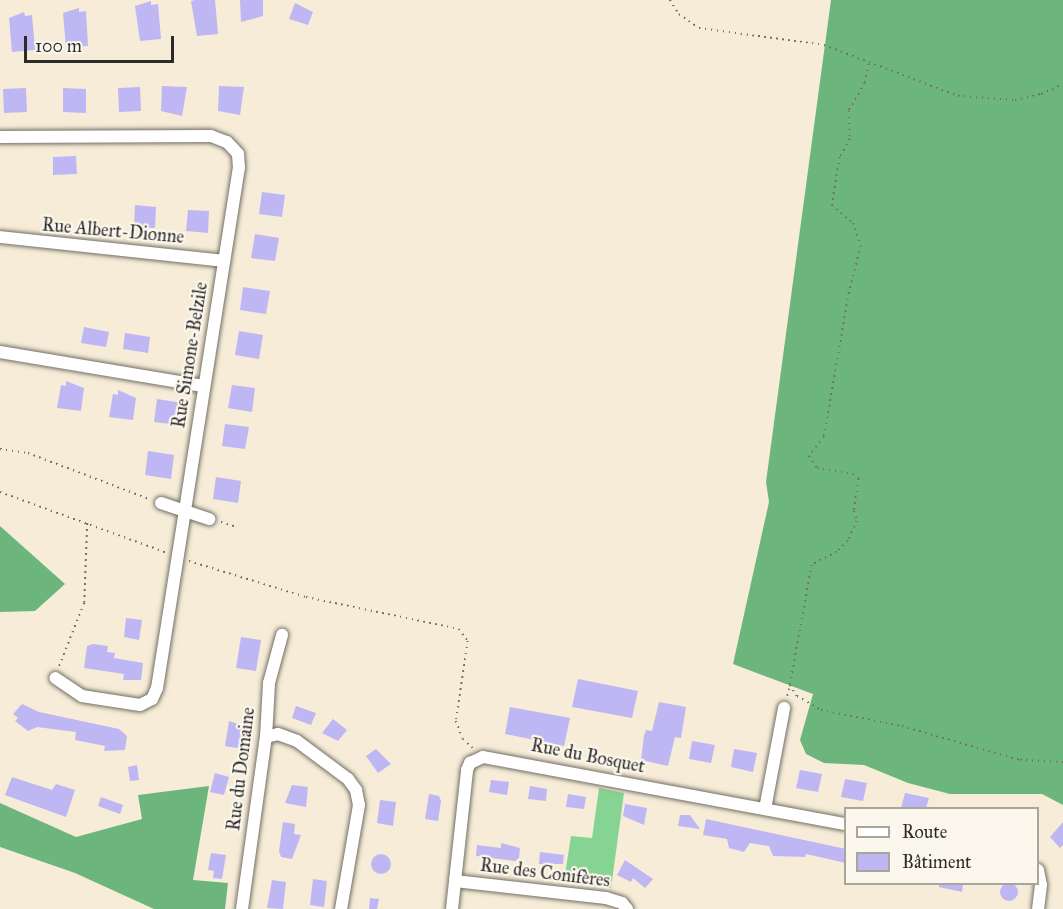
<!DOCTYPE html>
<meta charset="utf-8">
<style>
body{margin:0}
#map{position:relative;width:1063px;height:909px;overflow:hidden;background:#f6ecd7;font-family:"IM FELL Great Primer",serif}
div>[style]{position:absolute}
.green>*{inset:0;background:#86d494}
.forest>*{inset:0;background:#6cb67e}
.building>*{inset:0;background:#bfb7f3}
.round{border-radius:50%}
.path>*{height:1.5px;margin-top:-0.75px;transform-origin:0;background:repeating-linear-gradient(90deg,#726f67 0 1.5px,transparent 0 6px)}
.roads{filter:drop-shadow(0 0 2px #726f67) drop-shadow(0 0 2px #726f67)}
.minor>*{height:12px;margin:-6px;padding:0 6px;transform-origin:6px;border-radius:6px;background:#fff}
span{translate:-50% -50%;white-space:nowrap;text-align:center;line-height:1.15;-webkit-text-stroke:4.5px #fbf7ec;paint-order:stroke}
.street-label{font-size:18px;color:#2b2b2b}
.legend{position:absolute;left:844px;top:807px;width:195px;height:78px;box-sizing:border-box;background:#fbf7ec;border:2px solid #a8a59f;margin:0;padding:8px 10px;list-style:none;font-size:18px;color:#2b2b2b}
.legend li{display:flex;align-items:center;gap:12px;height:30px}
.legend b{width:30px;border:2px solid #a8a59f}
.scale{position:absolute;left:24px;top:36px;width:150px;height:27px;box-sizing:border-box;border:3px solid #2b2b2b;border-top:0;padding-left:8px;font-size:18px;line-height:21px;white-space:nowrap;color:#2b2b2b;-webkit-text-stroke:4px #fbf7ec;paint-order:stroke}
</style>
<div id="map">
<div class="green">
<i style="clip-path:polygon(599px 788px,624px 793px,611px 888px,564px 881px,571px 836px,592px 838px)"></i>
</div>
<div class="forest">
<i style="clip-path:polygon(831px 0,1063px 0,1063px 805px,1042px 794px,950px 794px,908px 783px,864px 765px,824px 763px,806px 754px,800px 740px,813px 694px,733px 664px,769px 502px,766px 482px)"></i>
<i style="clip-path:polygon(0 526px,65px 584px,35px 611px,0 612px)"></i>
<i style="clip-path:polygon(209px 786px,193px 880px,228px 883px,225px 909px,154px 909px,75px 873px,0 847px,0 803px,76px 837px,142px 819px,138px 795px)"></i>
</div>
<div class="building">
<i style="clip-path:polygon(195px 0,215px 0,218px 34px,197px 36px,191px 1px)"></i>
<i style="clip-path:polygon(240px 0,263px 0,263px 16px,241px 22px)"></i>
<i style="clip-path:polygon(151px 1px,151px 5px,158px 4px,161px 39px,140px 41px,135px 6px)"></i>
<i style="clip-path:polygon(295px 3px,313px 12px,308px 25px,289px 19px)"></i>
<i style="clip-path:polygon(79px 8px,79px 12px,86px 11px,88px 46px,66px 47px,63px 13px)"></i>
<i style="clip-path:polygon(24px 12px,25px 16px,32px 15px,35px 50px,12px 52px,9px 18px)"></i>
<i style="clip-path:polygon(162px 86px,187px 87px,182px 116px,161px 111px)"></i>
<i style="clip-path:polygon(219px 86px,244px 87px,240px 115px,218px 111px)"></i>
<i style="clip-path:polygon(140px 87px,141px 111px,119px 112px,118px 88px)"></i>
<i style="clip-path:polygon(26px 88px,27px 112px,4px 113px,3px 89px)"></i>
<i style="clip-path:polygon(63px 88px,86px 89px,86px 113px,63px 112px)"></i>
<i style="clip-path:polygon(76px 156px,77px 174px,53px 175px,53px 157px)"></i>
<i style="clip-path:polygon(262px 192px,285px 195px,282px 217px,259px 214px)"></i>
<i style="clip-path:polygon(135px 205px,156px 207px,155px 228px,134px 227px)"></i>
<i style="clip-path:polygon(188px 210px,209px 211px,208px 233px,186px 231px)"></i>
<i style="clip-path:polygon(255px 234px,279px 238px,275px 261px,251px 258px)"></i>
<i style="clip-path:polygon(243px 287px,270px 291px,266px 314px,240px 310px)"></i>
<i style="clip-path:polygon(84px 327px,109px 332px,106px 347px,81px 343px)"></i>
<i style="clip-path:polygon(239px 331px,263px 335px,259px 359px,235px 355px)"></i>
<i style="clip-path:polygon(125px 333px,150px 337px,148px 353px,123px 349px)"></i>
<i style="clip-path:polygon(66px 381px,84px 388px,81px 411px,57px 408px,61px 385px,66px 386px)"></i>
<i style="clip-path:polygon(232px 385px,255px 388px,252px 412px,228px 408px)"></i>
<i style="clip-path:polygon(118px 390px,136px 398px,133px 420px,109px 417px,113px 394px,118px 395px)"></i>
<i style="clip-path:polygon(157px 399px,182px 403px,179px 425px,154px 422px)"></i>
<i style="clip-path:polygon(225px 424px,249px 427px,245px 449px,222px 446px)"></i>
<i style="clip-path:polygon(148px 451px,174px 455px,171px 479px,145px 475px)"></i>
<i style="clip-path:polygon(216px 477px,241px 481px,238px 503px,213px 499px)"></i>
<i style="clip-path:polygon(126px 618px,142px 620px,139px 640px,124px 637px)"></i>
<i style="clip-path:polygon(241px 637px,261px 640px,256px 671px,236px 668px)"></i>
<i style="clip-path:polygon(93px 644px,108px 646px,107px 652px,115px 653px,114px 658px,143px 663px,141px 680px,123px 680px,124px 674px,84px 668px,87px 646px)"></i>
<i style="clip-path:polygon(578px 679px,638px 691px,632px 718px,572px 707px)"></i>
<i style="clip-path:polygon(659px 702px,686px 707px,681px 738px,675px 737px,668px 766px,641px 760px,644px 736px,646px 730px,652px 731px)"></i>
<i style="clip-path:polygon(22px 704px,39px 712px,119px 729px,127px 736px,125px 750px,104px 751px,105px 746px,75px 740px,76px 732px,37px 727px,28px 731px,15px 721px,18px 718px,13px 714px)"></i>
<i style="clip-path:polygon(296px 706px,316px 713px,311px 725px,292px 718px)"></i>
<i style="clip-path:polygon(510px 707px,570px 718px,564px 746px,505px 734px)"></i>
<i style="clip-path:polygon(333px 719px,347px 730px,338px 741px,322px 733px)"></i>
<i style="clip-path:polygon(229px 721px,244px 726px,241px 746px,237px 748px,225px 746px)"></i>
<i style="clip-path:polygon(692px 741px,715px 745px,711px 763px,689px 759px)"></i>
<i style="clip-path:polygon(376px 749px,391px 764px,378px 773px,366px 756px)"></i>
<i style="clip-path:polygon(734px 749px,757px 753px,753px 772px,731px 767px)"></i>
<i style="clip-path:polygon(137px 765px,139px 780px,130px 781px,128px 767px)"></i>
<i style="clip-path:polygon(800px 770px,822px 774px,818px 792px,796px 788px)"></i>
<i style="clip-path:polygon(215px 773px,229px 777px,224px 795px,210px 792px)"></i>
<i style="clip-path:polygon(12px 777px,52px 790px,56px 784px,75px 790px,66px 817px,5px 795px)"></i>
<i style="clip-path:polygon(845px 779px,867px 783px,863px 801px,841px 797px)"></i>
<i style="clip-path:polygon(491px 780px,509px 782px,507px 795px,489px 792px)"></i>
<i style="clip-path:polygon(292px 785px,308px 787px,306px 807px,285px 803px)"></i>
<i style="clip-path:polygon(530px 786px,547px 789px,546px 801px,528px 799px)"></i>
<i style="clip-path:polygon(905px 793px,929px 798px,926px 808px,901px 808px)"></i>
<i style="clip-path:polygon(429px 794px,439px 796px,441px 801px,438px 821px,425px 819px)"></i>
<i style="clip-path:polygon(568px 794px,586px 797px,584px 809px,566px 807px)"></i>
<i style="clip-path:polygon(101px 797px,123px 805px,120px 814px,98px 806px)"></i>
<i style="clip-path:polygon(380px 800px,396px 802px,393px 826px,377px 823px)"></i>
<i style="clip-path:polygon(625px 804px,647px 808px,644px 825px,623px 816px)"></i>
<i style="clip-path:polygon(680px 815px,690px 815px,700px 829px,678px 826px)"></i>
<i style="clip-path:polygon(706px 819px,846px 849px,846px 863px,806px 854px,805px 857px,773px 856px,769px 846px,750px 843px,744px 852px,729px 848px,727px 839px,703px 835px)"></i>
<i style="clip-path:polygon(283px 822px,295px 824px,294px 834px,301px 835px,292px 859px,281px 857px,279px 851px)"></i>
<i style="clip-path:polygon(1063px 822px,1063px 845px,1060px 848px,1050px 837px)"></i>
<i style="clip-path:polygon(501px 843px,520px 848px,519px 858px,515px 861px,476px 856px,477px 845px,501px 848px)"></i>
<i style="clip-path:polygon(540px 852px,564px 855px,563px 864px,539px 864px)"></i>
<i style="clip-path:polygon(211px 853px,226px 855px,222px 879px,213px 878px,214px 871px,208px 870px)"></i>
<i class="round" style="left:371px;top:854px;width:20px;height:20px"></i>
<i style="clip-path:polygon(625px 860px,653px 879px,645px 888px,633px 878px,631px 882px,617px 875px)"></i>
<i style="clip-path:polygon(313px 879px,327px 881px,324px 907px,310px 905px)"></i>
<i style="clip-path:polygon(272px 880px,286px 882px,283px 909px,267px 908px)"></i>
<i class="round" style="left:1000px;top:883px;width:18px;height:18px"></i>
<i style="clip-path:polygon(939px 884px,963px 884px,962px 892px,939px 887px)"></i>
<i style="clip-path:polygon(370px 898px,379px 899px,377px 909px,369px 909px)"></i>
</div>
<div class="path">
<i style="left:670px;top:0;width:17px;rotate:57deg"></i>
<i style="left:679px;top:14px;width:24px;rotate:35deg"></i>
<i style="left:699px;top:28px;width:126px;rotate:7.7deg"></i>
<i style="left:824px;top:45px;width:143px;rotate:20.8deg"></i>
<i style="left:958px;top:96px;width:57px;rotate:4deg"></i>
<i style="left:1015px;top:100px;width:27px;rotate:-13deg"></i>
<i style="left:1041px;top:94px;width:24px;rotate:-24deg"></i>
<i style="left:869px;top:64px;width:19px;rotate:102deg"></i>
<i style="left:865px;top:83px;width:32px;rotate:120deg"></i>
<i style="left:849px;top:111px;width:28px;rotate:88deg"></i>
<i style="left:850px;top:139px;width:21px;rotate:119deg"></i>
<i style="left:840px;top:157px;width:49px;rotate:99.5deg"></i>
<i style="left:832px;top:205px;width:28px;rotate:41deg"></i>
<i style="left:853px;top:223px;width:24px;rotate:71deg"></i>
<i style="left:861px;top:246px;width:49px;rotate:104.3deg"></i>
<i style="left:849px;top:293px;width:146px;rotate:99.8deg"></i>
<i style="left:824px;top:437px;width:24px;rotate:128deg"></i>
<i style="left:809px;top:456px;width:14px;rotate:56deg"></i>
<i style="left:817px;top:468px;width:36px;rotate:9deg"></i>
<i style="left:853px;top:474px;width:8px;rotate:40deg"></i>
<i style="left:859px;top:479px;width:32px;rotate:99deg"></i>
<i style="left:854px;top:511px;width:10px;rotate:73deg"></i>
<i style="left:857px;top:521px;width:22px;rotate:114deg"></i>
<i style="left:848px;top:541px;width:16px;rotate:135deg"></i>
<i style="left:837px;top:552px;width:28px;rotate:153deg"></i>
<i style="left:812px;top:565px;width:122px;rotate:100.4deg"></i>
<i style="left:790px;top:685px;width:13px;rotate:58deg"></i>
<i style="left:797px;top:696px;width:28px;rotate:30deg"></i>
<i style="left:821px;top:710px;width:83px;rotate:11.2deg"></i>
<i style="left:902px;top:726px;width:123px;rotate:16.1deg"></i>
<i style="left:1020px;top:760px;width:43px;rotate:2.7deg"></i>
<i style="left:0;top:449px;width:28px;rotate:8deg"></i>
<i style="left:28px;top:453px;width:129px;rotate:20.8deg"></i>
<i style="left:0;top:492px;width:179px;rotate:20deg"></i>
<i style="left:221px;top:522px;width:17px;rotate:17deg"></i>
<i style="left:189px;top:561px;width:122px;rotate:17.1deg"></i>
<i style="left:306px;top:597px;width:156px;rotate:11.8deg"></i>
<i style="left:459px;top:629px;width:15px;rotate:53deg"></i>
<i style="left:468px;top:641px;width:81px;rotate:98.5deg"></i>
<i style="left:456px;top:721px;width:19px;rotate:69deg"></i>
<i style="left:463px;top:739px;width:13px;rotate:42deg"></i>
<i style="left:59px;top:666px;width:68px;rotate:-68.4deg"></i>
<i style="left:84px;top:603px;width:80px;rotate:-87.9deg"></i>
<i style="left:787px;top:696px;width:10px;rotate:-73deg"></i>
</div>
<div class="roads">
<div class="minor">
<i style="left:0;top:137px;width:211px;rotate:-0.3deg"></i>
<i style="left:211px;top:136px;width:17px;rotate:21deg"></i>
<i style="left:227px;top:142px;width:16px;rotate:47deg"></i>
<i style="left:238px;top:154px;width:13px;rotate:86deg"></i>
<i style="left:239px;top:167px;width:527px;rotate:98.94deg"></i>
<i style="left:157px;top:688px;width:12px;rotate:114deg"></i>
<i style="left:152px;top:699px;width:13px;rotate:153deg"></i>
<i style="left:140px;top:705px;width:59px;rotate:-171.2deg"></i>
<i style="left:82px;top:696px;width:32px;rotate:-146deg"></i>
<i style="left:0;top:237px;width:225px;rotate:6.1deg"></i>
<i style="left:0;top:352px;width:206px;rotate:9.5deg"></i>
<i style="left:161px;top:503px;width:51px;rotate:18.4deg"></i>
<i style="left:266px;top:737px;width:12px;rotate:-14deg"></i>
<i style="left:278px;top:734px;width:20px;rotate:20deg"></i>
<i style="left:297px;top:741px;width:64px;rotate:36.7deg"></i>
<i style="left:348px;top:779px;width:14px;rotate:54deg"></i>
<i style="left:356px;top:790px;width:15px;rotate:79deg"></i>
<i style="left:359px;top:805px;width:106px;rotate:99.8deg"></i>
<i style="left:765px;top:809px;width:103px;rotate:-79.3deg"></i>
<i style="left:1038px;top:870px;width:15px;rotate:79deg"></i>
<i style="left:1041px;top:885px;width:24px;rotate:97deg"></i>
<i style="left:455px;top:881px;width:152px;rotate:6.4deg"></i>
<i style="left:606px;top:898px;width:17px;rotate:17deg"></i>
<i style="left:622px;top:903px;width:8px;rotate:50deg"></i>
<i style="left:242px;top:909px;width:174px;rotate:-82.1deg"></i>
<i style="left:266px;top:737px;width:54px;rotate:-86.8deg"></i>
<i style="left:269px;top:683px;width:50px;rotate:-74.8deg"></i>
<i style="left:452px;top:909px;width:140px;rotate:-83.8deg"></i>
<i style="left:467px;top:770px;width:8px;rotate:-67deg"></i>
<i style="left:470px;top:763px;width:14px;rotate:-25deg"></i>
<i style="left:483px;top:757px;width:369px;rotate:10.5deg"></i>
</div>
</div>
<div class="street-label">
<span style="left:113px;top:231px;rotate:5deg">Rue Albert-Dionne</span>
<span style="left:190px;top:355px;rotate:-81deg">Rue Simone-Belzile</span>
<span style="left:588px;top:756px;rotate:11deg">Rue du Bosquet</span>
<span style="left:241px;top:769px;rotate:-83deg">Rue du Domaine</span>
<span style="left:545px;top:873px;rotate:7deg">Rue des Conifères</span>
</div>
<ul class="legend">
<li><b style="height:8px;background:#fff"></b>Route</li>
<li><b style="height:16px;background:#bfb7f3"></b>Bâtiment</li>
</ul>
<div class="scale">100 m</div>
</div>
